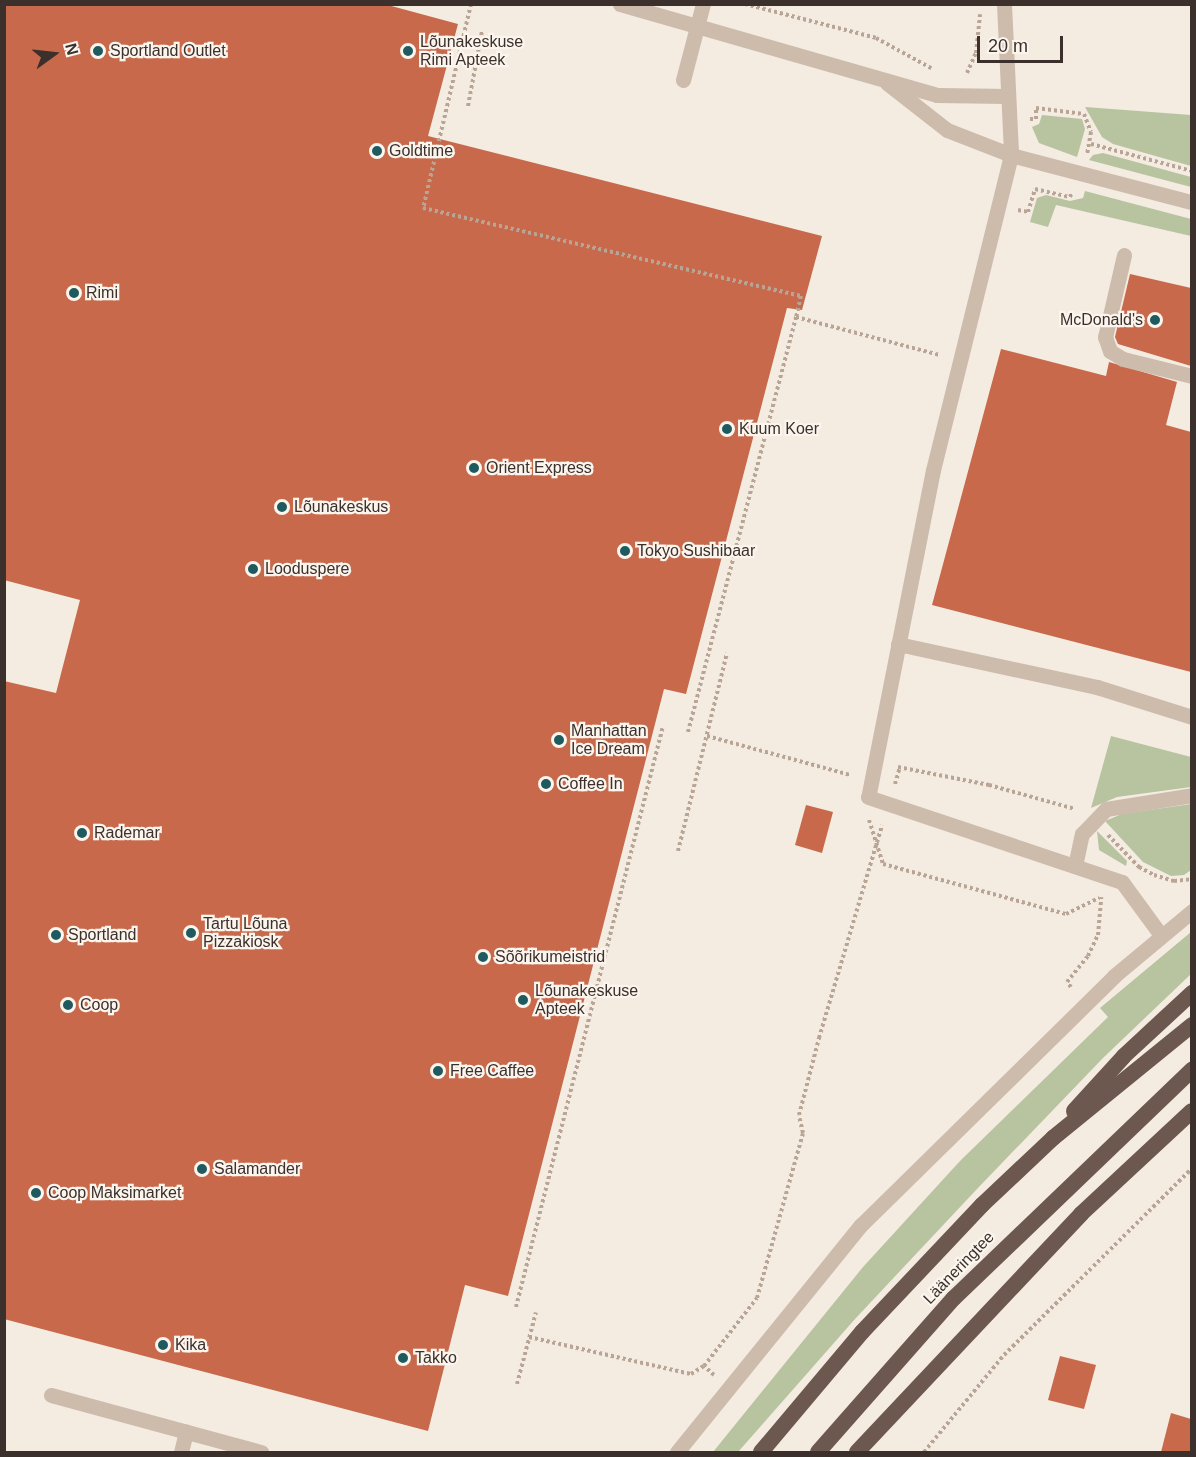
<!DOCTYPE html>
<meta charset="utf-8">
<style>
body{margin:0}
#map{position:relative;width:1196px;height:1457px;overflow:hidden;background:#f4ebe1;font-family:Arial,sans-serif}
div>[style]{position:absolute}
.green>*{inset:0;background:#b8c4a0}
.building>*{inset:0;background:#c8694b}
.path>*{height:4px;margin-top:-2px;transform-origin:0;background:repeating-linear-gradient(90deg,#b9a596 0 3px,transparent 0 6px)}
.service>*{height:15px;margin:-7.5px;padding:0 7.5px;transform-origin:7.5px;border-radius:7.5px;background:#cdbbac}
.minor>*{height:15px;margin:-7.5px;padding:0 7.5px;transform-origin:7.5px;border-radius:7.5px;background:#cdbbac}
.trunk>*{height:16px;margin:-8px;padding:0 8px;transform-origin:8px;border-radius:8px;background:#6c584f}
.dots>*{width:16px;height:16px;translate:-50% -50%;box-sizing:border-box;border:3px solid #fbf5ee;border-radius:50%}
span{translate:-50% -50%;white-space:nowrap;text-align:center;line-height:1.15;-webkit-text-stroke:4.5px #fbf5ee;paint-order:stroke}
.poi-label{font-size:16px;color:#3b302b}
.left{translate:0 -50%;text-align:left}
.right{translate:-100% -50%;text-align:right}
.street-label{font-size:16px;color:#3b302b}
.frame{position:absolute;inset:0;border:6px solid #3b302b;pointer-events:none}
.north{position:absolute;left:24px;top:24px;width:60px;height:60px;-webkit-text-stroke:4px #fbf5ee;paint-order:stroke;rotate:75deg;font-size:16px;font-weight:700;line-height:24px;text-align:center;color:#3b302b}
.north::after{content:'';display:block;margin:auto;width:21px;height:27px;background:#3b302b;clip-path:polygon(50% 0,100% 100%,50% 72%,0 100%)}
.scale{position:absolute;left:977px;top:36px;width:86px;height:27px;box-sizing:border-box;border:3px solid #3b302b;border-top:0;padding-left:8px;font-size:18px;line-height:21px;white-space:nowrap;color:#3b302b;-webkit-text-stroke:4px #fbf5ee;paint-order:stroke}
</style>
<div id="map">
<div class="green">
<i style="clip-path:polygon(1085px 107px,1191px 115px,1191px 166px,1113px 144px,1102px 137px)"></i>
<i style="clip-path:polygon(1042px 115px,1082px 119px,1085px 129px,1077px 157px,1039px 143px,1032px 127px,1039px 124px)"></i>
<i style="clip-path:polygon(1103px 153px,1191px 177px,1191px 187px,1089px 160px,1093px 155px)"></i>
<i style="clip-path:polygon(1085px 191px,1191px 219px,1191px 236px,1056px 205px,1048px 227px,1030px 222px,1037px 198px,1046px 195px,1070px 201px,1083px 198px)"></i>
<i style="clip-path:polygon(1111px 736px,1191px 757px,1191px 787px,1117px 797px,1091px 808px)"></i>
<i style="clip-path:polygon(1191px 804px,1191px 870px,1184px 875px,1171px 876px,1143px 862px,1105px 821px,1122px 814px)"></i>
<i style="clip-path:polygon(1097px 831px,1127px 861px,1126px 866px,1099px 850px)"></i>
<i style="clip-path:polygon(1191px 932px,1191px 974px,1103px 1058px,977px 1189px,855px 1319px,738px 1452px,713px 1452px,863px 1267px,960px 1161px,1108px 1017px,1100px 1008px)"></i>
</div>
<div class="building">
<i style="clip-path:polygon(4px 4px,384px 4px,458px 24px,428px 136px,822px 236px,802px 310px,787px 308px,686px 694px,664px 689px,508px 1296px,465px 1285px,428px 1431px,4px 1319px,4px 681px,56px 693px,80px 600px,4px 580px)"></i>
<i style="clip-path:polygon(1130px 274px,1191px 288px,1191px 366px,1118px 344px,1115px 337px)"></i>
<i style="clip-path:polygon(1001px 349px,1106px 376px,1109px 362px,1177px 382px,1166px 425px,1191px 432px,1191px 672px,932px 605px)"></i>
<i style="clip-path:polygon(806px 805px,833px 812px,822px 853px,795px 845px)"></i>
<i style="clip-path:polygon(1060px 1356px,1096px 1365px,1084px 1409px,1048px 1400px)"></i>
<i style="clip-path:polygon(1171px 1413px,1191px 1419px,1191px 1452px,1161px 1452px)"></i>
</div>
<div class="path">
<i style="left:471px;top:4px;width:210px;rotate:103.2deg"></i>
<i style="left:423px;top:208px;width:388px;rotate:13.1deg"></i>
<i style="left:801px;top:296px;width:22px;rotate:103deg"></i>
<i style="left:745px;top:4px;width:135px;rotate:14.5deg"></i>
<i style="left:876px;top:38px;width:63px;rotate:28.6deg"></i>
<i style="left:967px;top:73px;width:22px;rotate:-66deg"></i>
<i style="left:976px;top:53px;width:39px;rotate:-84deg"></i>
<i style="left:468px;top:106px;width:76px;rotate:-79.4deg"></i>
<i style="left:1030px;top:119px;width:6px"></i>
<i style="left:1036px;top:119px;width:11px;rotate:-90deg"></i>
<i style="left:1036px;top:108px;width:48px;rotate:7.1deg"></i>
<i style="left:1084px;top:114px;width:19px;rotate:69deg"></i>
<i style="left:1091px;top:132px;width:22px;rotate:100deg"></i>
<i style="left:1091px;top:144px;width:105px;rotate:15deg"></i>
<i style="left:1018px;top:210px;width:10px;rotate:11deg"></i>
<i style="left:1028px;top:212px;width:24px;rotate:-73deg"></i>
<i style="left:1035px;top:189px;width:36px;rotate:13deg"></i>
<i style="left:1070px;top:197px;width:5px;rotate:-68deg"></i>
<i style="left:688px;top:732px;width:429px;rotate:-75.4deg"></i>
<i style="left:796px;top:317px;width:149px;rotate:14.8deg"></i>
<i style="left:707px;top:736px;width:149px;rotate:15.2deg"></i>
<i style="left:898px;top:767px;width:93px;rotate:11.2deg"></i>
<i style="left:989px;top:785px;width:89px;rotate:15.6deg"></i>
<i style="left:895px;top:784px;width:18px;rotate:-74deg"></i>
<i style="left:869px;top:820px;width:46px;rotate:72.3deg"></i>
<i style="left:883px;top:864px;width:190px;rotate:15.3deg"></i>
<i style="left:1066px;top:914px;width:37px;rotate:-26deg"></i>
<i style="left:1108px;top:835px;width:45px;rotate:45.9deg"></i>
<i style="left:1139px;top:867px;width:17px;rotate:28deg"></i>
<i style="left:1154px;top:875px;width:21px;rotate:17deg"></i>
<i style="left:1174px;top:881px;width:18px;rotate:-6deg"></i>
<i style="left:678px;top:851px;width:204px;rotate:-76.1deg"></i>
<i style="left:1071px;top:987px;width:6px;rotate:-129deg"></i>
<i style="left:1067px;top:982px;width:33px;rotate:-51deg"></i>
<i style="left:1088px;top:956px;width:23px;rotate:-65deg"></i>
<i style="left:1098px;top:935px;width:38px;rotate:-85deg"></i>
<i style="left:516px;top:1307px;width:599px;rotate:-75.8deg"></i>
<i style="left:529px;top:1337px;width:166px;rotate:12.9deg"></i>
<i style="left:691px;top:1374px;width:15px;rotate:-32deg"></i>
<i style="left:714px;top:1375px;width:13px;rotate:-138deg"></i>
<i style="left:704px;top:1366px;width:86px;rotate:-52.1deg"></i>
<i style="left:757px;top:1298px;width:171px;rotate:-74.4deg"></i>
<i style="left:803px;top:1133px;width:18px;rotate:-103deg"></i>
<i style="left:799px;top:1115px;width:80px;rotate:-75.4deg"></i>
<i style="left:819px;top:1038px;width:222px;rotate:-73.5deg"></i>
<i style="left:517px;top:1384px;width:74px;rotate:-75.2deg"></i>
<i style="left:924px;top:1452px;width:126px;rotate:-50.5deg"></i>
<i style="left:1004px;top:1355px;width:265px;rotate:-44.8deg"></i>
</div>
<div class="service">
<i style="left:620px;top:4px;width:330px;rotate:16deg"></i>
<i style="left:937px;top:95px;width:70px;rotate:0.8deg"></i>
<i style="left:1004px;top:4px;width:151px;rotate:87.3deg"></i>
<i style="left:1011px;top:155px;width:325px;rotate:103.9deg"></i>
<i style="left:933px;top:470px;width:333px;rotate:101.2deg"></i>
<i style="left:868px;top:797px;width:268px;rotate:18.5deg"></i>
<i style="left:1122px;top:882px;width:64px;rotate:53.8deg"></i>
<i style="left:683px;top:80px;width:79px;rotate:-75.3deg"></i>
<i style="left:887px;top:83px;width:76px;rotate:38.1deg"></i>
<i style="left:947px;top:130px;width:69px;rotate:21.3deg"></i>
<i style="left:1011px;top:155px;width:187px;rotate:14.6deg"></i>
<i style="left:1124px;top:255px;width:84px;rotate:103deg"></i>
<i style="left:1105px;top:337px;width:15px;rotate:70deg"></i>
<i style="left:1110px;top:351px;width:15px;rotate:32deg"></i>
<i style="left:1123px;top:359px;width:71px;rotate:13.8deg"></i>
<i style="left:898px;top:644px;width:204px;rotate:12.2deg"></i>
<i style="left:1097px;top:687px;width:100px;rotate:17.5deg"></i>
<i style="left:1075px;top:866px;width:33px;rotate:-78deg"></i>
<i style="left:1082px;top:834px;width:35px;rotate:-46deg"></i>
<i style="left:1106px;top:809px;width:87px;rotate:-9.2deg"></i>
<i style="left:51px;top:1395px;width:218px;rotate:15.2deg"></i>
<i style="left:181px;top:1452px;width:21px;rotate:-76deg"></i>
</div>
<div class="minor">
<i style="left:677px;top:1452px;width:292px;rotate:-51deg"></i>
<i style="left:861px;top:1225px;width:355px;rotate:-44.5deg"></i>
<i style="left:1114px;top:976px;width:102px;rotate:-39.8deg"></i>
</div>
<div class="trunk">
<i style="left:1074px;top:1111px;width:74px;rotate:-47.7deg"></i>
<i style="left:1124px;top:1056px;width:93px;rotate:-42.8deg"></i>
<i style="left:761px;top:1452px;width:157px;rotate:-49.9deg"></i>
<i style="left:862px;top:1332px;width:175px;rotate:-46.6deg"></i>
<i style="left:982px;top:1205px;width:98px;rotate:-43.3deg"></i>
<i style="left:1053px;top:1138px;width:179px;rotate:-39.1deg"></i>
<i style="left:818px;top:1452px;width:205px;rotate:-48.6deg"></i>
<i style="left:954px;top:1298px;width:330px;rotate:-43.8deg"></i>
<i style="left:857px;top:1452px;width:327px;rotate:-46.7deg"></i>
<i style="left:1081px;top:1214px;width:151px;rotate:-42.9deg"></i>
</div>
<div class="dots">
<i style="left:98px;top:51px;background:#1f5a5e"></i>
<i style="left:408px;top:51px;background:#1f5a5e"></i>
<i style="left:377px;top:151px;background:#1f5a5e"></i>
<i style="left:74px;top:293px;background:#1f5a5e"></i>
<i style="left:1155px;top:320px;background:#1f5a5e"></i>
<i style="left:727px;top:429px;background:#1f5a5e"></i>
<i style="left:474px;top:468px;background:#1f5a5e"></i>
<i style="left:282px;top:507px;background:#1f5a5e"></i>
<i style="left:625px;top:551px;background:#1f5a5e"></i>
<i style="left:253px;top:569px;background:#1f5a5e"></i>
<i style="left:559px;top:740px;background:#1f5a5e"></i>
<i style="left:546px;top:784px;background:#1f5a5e"></i>
<i style="left:82px;top:833px;background:#1f5a5e"></i>
<i style="left:191px;top:933px;background:#1f5a5e"></i>
<i style="left:56px;top:935px;background:#1f5a5e"></i>
<i style="left:483px;top:957px;background:#1f5a5e"></i>
<i style="left:523px;top:1000px;background:#1f5a5e"></i>
<i style="left:68px;top:1005px;background:#1f5a5e"></i>
<i style="left:438px;top:1071px;background:#1f5a5e"></i>
<i style="left:202px;top:1169px;background:#1f5a5e"></i>
<i style="left:36px;top:1193px;background:#1f5a5e"></i>
<i style="left:163px;top:1345px;background:#1f5a5e"></i>
<i style="left:403px;top:1358px;background:#1f5a5e"></i>
</div>
<div class="poi-label">
<span class="left" style="left:420px;top:51px">Lõunakeskuse<br>Rimi Apteek</span>
<span class="left" style="left:110px;top:51px">Sportland Outlet</span>
<span class="left" style="left:389px;top:151px">Goldtime</span>
<span class="left" style="left:86px;top:293px">Rimi</span>
<span class="right" style="left:1143px;top:320px">McDonald's</span>
<span class="left" style="left:739px;top:429px">Kuum Koer</span>
<span class="left" style="left:486px;top:468px">Orient Express</span>
<span class="left" style="left:294px;top:507px">Lõunakeskus</span>
<span class="left" style="left:637px;top:551px">Tokyo Sushibaar</span>
<span class="left" style="left:265px;top:569px">Looduspere</span>
<span class="left" style="left:571px;top:740px">Manhattan<br>Ice Dream</span>
<span class="left" style="left:558px;top:784px">Coffee In</span>
<span class="left" style="left:94px;top:833px">Rademar</span>
<span class="left" style="left:203px;top:933px">Tartu Lõuna<br>Pizzakiosk</span>
<span class="left" style="left:68px;top:935px">Sportland</span>
<span class="left" style="left:495px;top:957px">Sõõrikumeistrid</span>
<span class="left" style="left:535px;top:1000px">Lõunakeskuse<br>Apteek</span>
<span class="left" style="left:80px;top:1005px">Coop</span>
<span class="left" style="left:450px;top:1071px">Free Caffee</span>
<span class="left" style="left:214px;top:1169px">Salamander</span>
<span class="left" style="left:48px;top:1193px">Coop Maksimarket</span>
<span class="left" style="left:175px;top:1345px">Kika</span>
<span class="left" style="left:415px;top:1358px">Takko</span>
</div>
<div class="street-label">
<span style="left:959px;top:1268px;rotate:-46deg">Lääneringtee</span>
</div>
<div class="frame"></div>
<div class="north">N</div>
<div class="scale">20 m</div>
</div>
